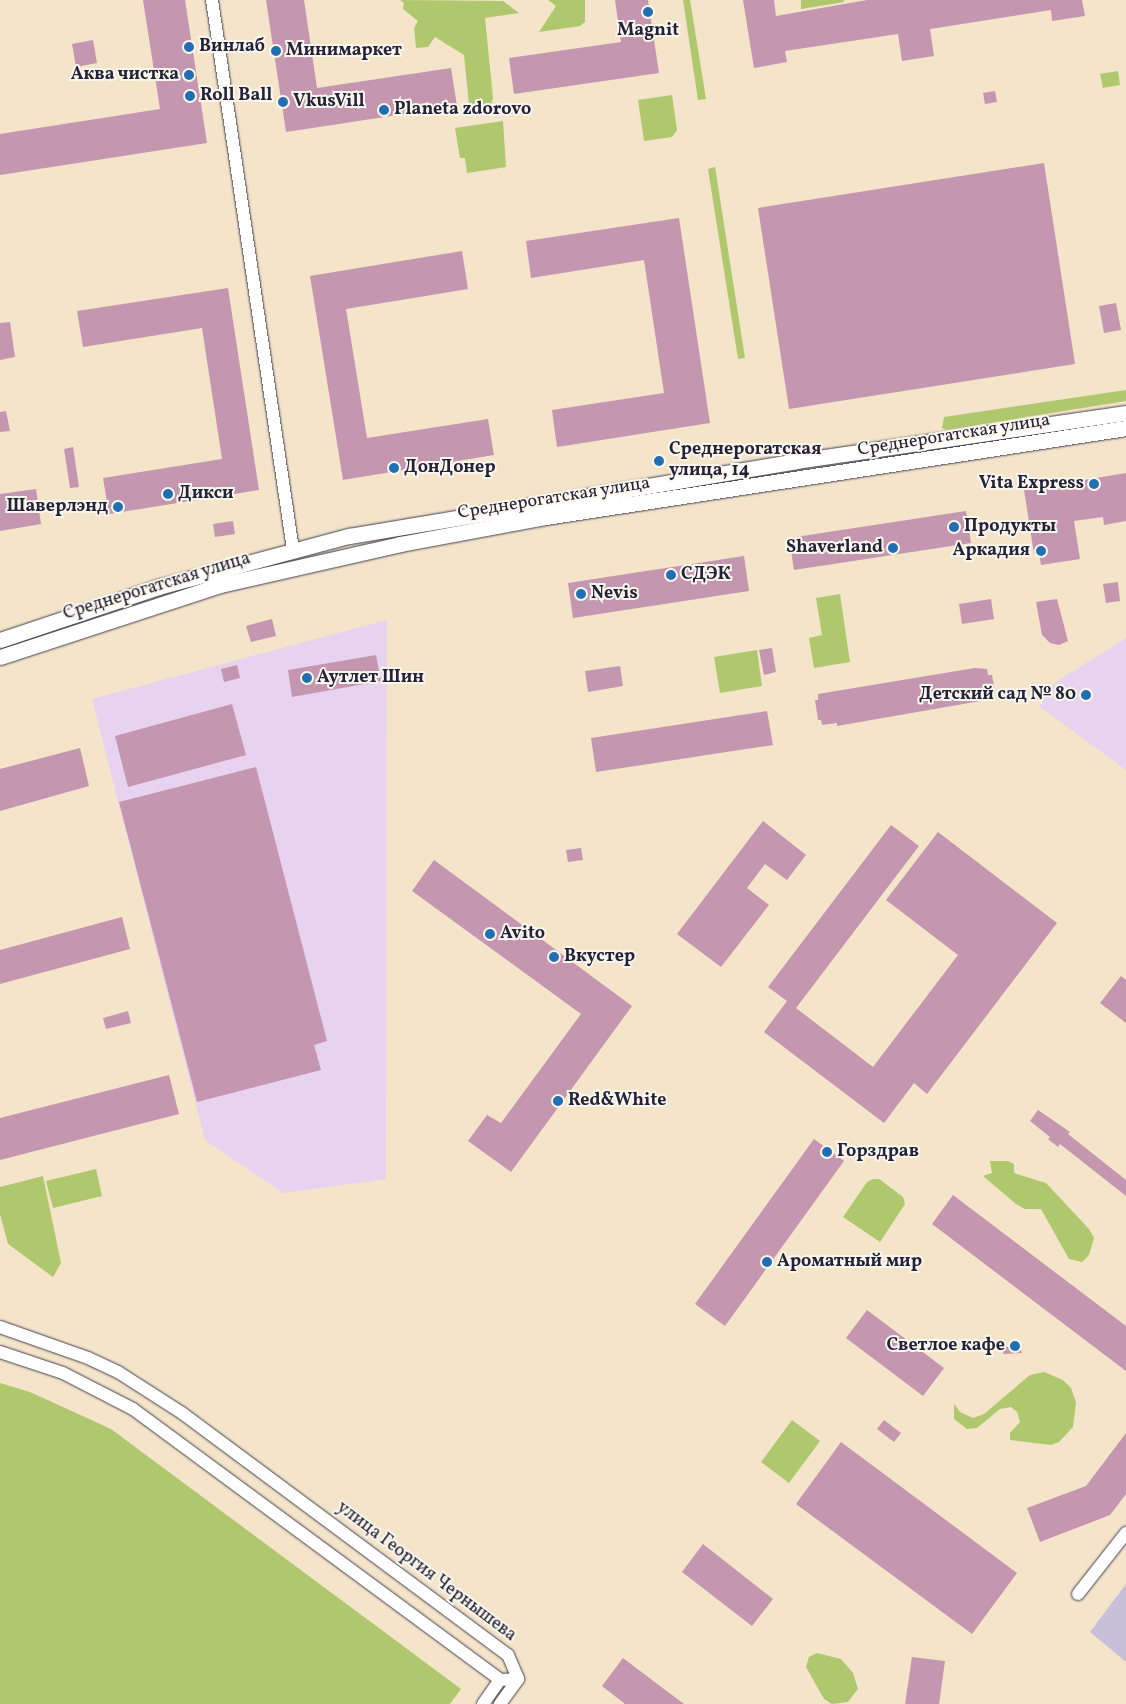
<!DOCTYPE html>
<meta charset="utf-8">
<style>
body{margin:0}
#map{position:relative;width:1126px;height:1704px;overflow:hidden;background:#f4e4ca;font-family:Vollkorn,serif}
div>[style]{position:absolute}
.built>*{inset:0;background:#e7d2ef}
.industrial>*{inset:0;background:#c8bfd8}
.green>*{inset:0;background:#afc86d}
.building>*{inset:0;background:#c596af}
.roads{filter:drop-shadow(0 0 1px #423f50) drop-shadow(0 0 1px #423f50)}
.minor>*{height:12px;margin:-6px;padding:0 6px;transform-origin:6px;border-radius:6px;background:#fff}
.tertiary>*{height:15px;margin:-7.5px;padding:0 7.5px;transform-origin:7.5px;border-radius:7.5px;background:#fff}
.dots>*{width:14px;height:14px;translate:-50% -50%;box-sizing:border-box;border:2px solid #fbf7ec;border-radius:50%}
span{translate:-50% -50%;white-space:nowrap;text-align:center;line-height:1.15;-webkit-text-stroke:4px #fbf7ec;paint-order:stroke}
.poi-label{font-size:18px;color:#22223b;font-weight:700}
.left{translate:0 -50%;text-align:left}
.right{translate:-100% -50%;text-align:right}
.street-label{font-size:18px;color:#22223b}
</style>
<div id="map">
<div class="built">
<i style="clip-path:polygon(387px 620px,386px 1179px,283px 1193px,205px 1140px,92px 699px)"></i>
<i style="clip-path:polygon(1126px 638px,1126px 770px,1039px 706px,1053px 684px)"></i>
</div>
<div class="industrial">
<i style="clip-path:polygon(1126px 1584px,1126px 1662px,1090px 1632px)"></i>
</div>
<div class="green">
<i style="clip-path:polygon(400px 0,503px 1px,519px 13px,485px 18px,493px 98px,490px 108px,475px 112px,469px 105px,464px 55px,435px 37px,428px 47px,416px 48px,414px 28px,418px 21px,403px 9px,404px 3px)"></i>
<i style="clip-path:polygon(548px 0,585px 0,585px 22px,580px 26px,539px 32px,556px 6px)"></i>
<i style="clip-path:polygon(683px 0,690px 0,706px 99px,698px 100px)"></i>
<i style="clip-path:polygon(801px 0,844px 0,844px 2px,801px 9px)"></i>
<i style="clip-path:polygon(1118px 71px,1120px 85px,1103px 88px,1100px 74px)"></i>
<i style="clip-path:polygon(672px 95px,677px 130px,672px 137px,644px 141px,638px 100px)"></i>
<i style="clip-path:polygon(503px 121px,506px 167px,467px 173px,465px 158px,460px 158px,455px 128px)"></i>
<i style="clip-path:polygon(715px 167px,745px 358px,738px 359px,708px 169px)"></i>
<i style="clip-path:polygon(1126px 390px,1126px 401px,946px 430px,942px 428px,944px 417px)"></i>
<i style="clip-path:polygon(840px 594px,850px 662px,814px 668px,809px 638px,822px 635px,816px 598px)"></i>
<i style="clip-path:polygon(757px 650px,762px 686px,720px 693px,714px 657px)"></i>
<i style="clip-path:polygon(990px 1161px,1008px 1161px,1014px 1164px,1014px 1173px,1046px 1183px,1089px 1229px,1094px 1238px,1089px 1255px,1082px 1262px,1069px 1259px,1041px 1209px,1025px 1209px,1016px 1204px,983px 1176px,992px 1173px)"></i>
<i style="clip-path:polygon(96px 1169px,102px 1196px,53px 1208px,46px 1181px)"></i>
<i style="clip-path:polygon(43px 1176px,61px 1263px,53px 1277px,8px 1244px,0 1214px,0 1187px)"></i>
<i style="clip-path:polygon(873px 1179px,879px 1179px,903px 1197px,905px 1204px,880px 1242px,843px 1217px,867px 1182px)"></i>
<i style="clip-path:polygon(1044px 1372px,1063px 1380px,1071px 1388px,1076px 1402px,1073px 1427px,1059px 1442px,1051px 1445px,1010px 1440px,1010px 1433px,1020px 1422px,1017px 1412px,1011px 1407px,1000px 1409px,977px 1428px,967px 1429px,954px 1419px,954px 1404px,960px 1412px,973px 1418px,984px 1414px,1030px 1375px)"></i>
<i style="clip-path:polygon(0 1383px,30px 1392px,111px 1429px,461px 1689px,450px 1704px,0 1704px)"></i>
<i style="clip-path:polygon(792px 1420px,820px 1441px,789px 1483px,761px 1462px)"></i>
<i style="clip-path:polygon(817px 1653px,841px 1659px,853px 1673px,858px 1689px,848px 1702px,832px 1704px,824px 1699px,806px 1667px,809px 1657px)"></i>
</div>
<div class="building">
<i style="clip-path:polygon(143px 0,185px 0,207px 143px,0 175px,0 134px,160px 109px)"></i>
<i style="clip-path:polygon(266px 0,304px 0,317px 88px,451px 68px,457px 106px,286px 132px)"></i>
<i style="clip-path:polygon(615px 0,648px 0,659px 73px,514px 94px,509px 58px,621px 42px)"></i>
<i style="clip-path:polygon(743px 0,774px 0,776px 16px,867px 0,1082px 0,1085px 16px,1052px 21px,1051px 10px,930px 29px,934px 56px,902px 61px,898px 34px,785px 51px,787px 62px,754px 68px)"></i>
<i style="clip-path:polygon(93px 40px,97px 63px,76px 67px,72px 44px)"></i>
<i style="clip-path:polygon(995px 91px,997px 102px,985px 104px,983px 93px)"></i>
<i style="clip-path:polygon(1044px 163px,1075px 364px,789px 409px,758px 208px)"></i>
<i style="clip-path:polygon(679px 218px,710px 423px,557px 447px,552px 410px,664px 393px,644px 260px,531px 278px,526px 241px)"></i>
<i style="clip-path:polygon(462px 251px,468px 289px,346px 309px,367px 438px,488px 419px,494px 455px,343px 480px,310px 276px)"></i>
<i style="clip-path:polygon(228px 288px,259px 490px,109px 514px,103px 478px,222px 459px,202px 328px,83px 347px,77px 311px)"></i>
<i style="clip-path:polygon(1116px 303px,1121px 330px,1104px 333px,1099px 306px)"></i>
<i style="clip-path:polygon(10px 322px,15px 357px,0 360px,0 323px)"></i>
<i style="clip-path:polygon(6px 411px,10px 431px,0 432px,0 412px)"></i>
<i style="clip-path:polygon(73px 447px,79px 487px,70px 488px,64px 449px)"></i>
<i style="clip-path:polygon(1126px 473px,1126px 521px,1104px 525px,1103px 517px,1074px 521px,1080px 559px,1041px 565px,1039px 553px,1034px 554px,1024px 490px)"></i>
<i style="clip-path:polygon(36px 489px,41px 524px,0 531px,0 494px)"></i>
<i style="clip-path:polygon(966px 511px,971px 543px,794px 570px,789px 538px)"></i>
<i style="clip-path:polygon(233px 521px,235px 534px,215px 537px,213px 524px)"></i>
<i style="clip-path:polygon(744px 556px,749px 591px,573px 618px,568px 583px)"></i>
<i style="clip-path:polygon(1118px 582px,1120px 601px,1106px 603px,1103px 584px)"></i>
<i style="clip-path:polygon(991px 599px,994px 619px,962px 624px,959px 604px)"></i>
<i style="clip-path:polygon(1057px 599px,1068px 641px,1059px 645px,1050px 643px,1042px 635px,1036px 602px)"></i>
<i style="clip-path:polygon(272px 619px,276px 636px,251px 642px,246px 626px)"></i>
<i style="clip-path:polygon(772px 648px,776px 672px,764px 675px,759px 650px)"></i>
<i style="clip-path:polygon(376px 655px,381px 681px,292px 697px,288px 670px)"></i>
<i style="clip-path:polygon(237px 665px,240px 678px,224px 682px,221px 669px)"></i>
<i style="clip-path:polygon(620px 666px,623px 686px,588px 692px,585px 671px)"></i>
<i style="clip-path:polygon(975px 668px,987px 669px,988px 675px,992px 675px,995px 692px,991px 693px,992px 699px,837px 726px,837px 723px,822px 725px,821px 720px,818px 720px,815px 700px,818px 700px,818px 694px)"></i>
<i style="clip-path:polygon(232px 704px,246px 755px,128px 787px,115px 736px)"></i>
<i style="clip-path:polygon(767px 711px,773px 745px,596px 772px,591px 738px)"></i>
<i style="clip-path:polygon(80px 748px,89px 786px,0 811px,0 769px)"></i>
<i style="clip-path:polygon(256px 767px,327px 1041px,314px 1045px,321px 1070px,197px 1102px,119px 802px)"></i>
<i style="clip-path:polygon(763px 821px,806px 855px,787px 880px,765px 864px,747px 888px,769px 905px,721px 967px,677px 934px)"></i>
<i style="clip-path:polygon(891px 825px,919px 846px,796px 1008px,873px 1067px,958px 955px,886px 900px,938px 832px,1057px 923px,927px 1094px,914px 1083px,884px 1123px,764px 1032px,787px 1001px,768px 987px)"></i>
<i style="clip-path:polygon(581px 848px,583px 860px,568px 862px,566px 850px)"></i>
<i style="clip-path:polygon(434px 860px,632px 1006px,511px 1172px,468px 1141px,487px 1115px,501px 1123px,581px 1014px,412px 891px)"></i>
<i style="clip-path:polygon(122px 917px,130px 949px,0 984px,0 950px)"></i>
<i style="clip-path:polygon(1121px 976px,1126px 980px,1126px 1023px,1100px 1003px)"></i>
<i style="clip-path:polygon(128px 1011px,131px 1023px,106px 1029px,103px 1018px)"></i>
<i style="clip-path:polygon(169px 1075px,179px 1114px,0 1160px,0 1118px)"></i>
<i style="clip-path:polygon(1038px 1110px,1070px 1132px,1068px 1134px,1126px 1180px,1126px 1196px,1060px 1144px,1058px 1147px,1048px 1139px,1050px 1137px,1030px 1121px)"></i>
<i style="clip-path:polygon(814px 1139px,844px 1161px,725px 1326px,695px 1304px)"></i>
<i style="clip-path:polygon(953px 1195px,1126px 1326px,1126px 1371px,932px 1224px)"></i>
<i style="clip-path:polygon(867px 1310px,944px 1368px,923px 1396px,846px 1338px)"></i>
<i style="clip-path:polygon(1018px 1343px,1022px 1353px,1004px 1354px,1001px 1349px)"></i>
<i style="clip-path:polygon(884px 1420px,901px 1433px,894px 1442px,877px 1429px)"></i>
<i style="clip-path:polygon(1126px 1433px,1126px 1494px,1110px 1515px,1040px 1542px,1027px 1508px,1086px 1486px)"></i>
<i style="clip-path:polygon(841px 1442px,1017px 1573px,972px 1634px,796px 1504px)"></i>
<i style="clip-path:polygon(703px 1544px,773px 1599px,752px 1626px,682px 1572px)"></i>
<i style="clip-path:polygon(912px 1657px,945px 1661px,939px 1704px,905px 1704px)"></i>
<i style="clip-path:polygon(623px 1658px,656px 1683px,684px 1704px,625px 1704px,602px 1686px)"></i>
</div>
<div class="roads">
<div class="minor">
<i style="left:212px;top:0;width:556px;rotate:81.62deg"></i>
<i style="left:0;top:1327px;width:93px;rotate:19.4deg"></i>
<i style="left:88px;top:1358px;width:33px;rotate:25deg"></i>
<i style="left:118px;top:1372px;width:76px;rotate:32.6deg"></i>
<i style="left:182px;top:1413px;width:406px;rotate:36.6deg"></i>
<i style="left:508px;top:1655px;width:26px;rotate:67deg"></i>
<i style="left:0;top:1352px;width:66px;rotate:18.4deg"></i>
<i style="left:63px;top:1373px;width:79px;rotate:27.2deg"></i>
<i style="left:133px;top:1409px;width:456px;rotate:36.4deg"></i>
<i style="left:500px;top:1680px;width:18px;rotate:-3deg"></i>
<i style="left:1078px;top:1594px;width:78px;rotate:-51.8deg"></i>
<i style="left:483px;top:1704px;width:29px;rotate:-55deg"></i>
<i style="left:500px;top:1704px;width:31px;rotate:-54deg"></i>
</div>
<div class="tertiary">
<i style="left:0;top:640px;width:167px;rotate:-18.5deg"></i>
<i style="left:158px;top:587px;width:198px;rotate:-15deg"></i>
<i style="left:349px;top:536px;width:453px;rotate:-9.5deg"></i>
<i style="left:796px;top:461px;width:333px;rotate:-8.3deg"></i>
<i style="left:0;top:657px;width:231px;rotate:-18.1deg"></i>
<i style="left:220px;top:585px;width:185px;rotate:-12.8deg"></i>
<i style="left:400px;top:544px;width:148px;rotate:-10.5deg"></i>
<i style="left:546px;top:517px;width:587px;rotate:-8.72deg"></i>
</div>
</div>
<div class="dots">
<i style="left:648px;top:12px;background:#1f6fb2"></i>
<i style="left:189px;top:47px;background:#1f6fb2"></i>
<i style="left:276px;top:51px;background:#1f6fb2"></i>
<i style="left:189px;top:75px;background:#1f6fb2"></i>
<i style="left:190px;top:96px;background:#1f6fb2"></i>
<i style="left:283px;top:102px;background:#1f6fb2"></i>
<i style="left:384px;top:110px;background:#1f6fb2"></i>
<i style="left:659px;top:461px;background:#1f6fb2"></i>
<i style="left:394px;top:468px;background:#1f6fb2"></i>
<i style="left:1094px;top:484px;background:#1f6fb2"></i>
<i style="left:168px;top:494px;background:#1f6fb2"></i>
<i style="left:118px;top:507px;background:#1f6fb2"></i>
<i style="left:954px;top:527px;background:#1f6fb2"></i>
<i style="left:893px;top:548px;background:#1f6fb2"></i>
<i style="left:1041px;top:551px;background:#1f6fb2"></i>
<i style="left:671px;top:575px;background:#1f6fb2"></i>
<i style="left:581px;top:594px;background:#1f6fb2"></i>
<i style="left:307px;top:678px;background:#1f6fb2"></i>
<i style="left:1086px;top:695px;background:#1f6fb2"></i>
<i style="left:490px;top:934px;background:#1f6fb2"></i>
<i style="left:554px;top:957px;background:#1f6fb2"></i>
<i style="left:558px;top:1101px;background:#1f6fb2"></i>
<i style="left:827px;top:1152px;background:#1f6fb2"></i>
<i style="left:767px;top:1262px;background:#1f6fb2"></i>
<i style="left:1015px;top:1346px;background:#1f6fb2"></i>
</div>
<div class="poi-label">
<span style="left:648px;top:31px">Magnit</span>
<span class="left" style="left:199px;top:47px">Винлаб</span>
<span class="left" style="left:286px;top:51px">Минимаркет</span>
<span class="right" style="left:179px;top:75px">Аква чистка</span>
<span class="left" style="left:200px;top:96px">Roll Ball</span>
<span class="left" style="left:293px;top:102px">VkusVill</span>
<span class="left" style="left:394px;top:110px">Planeta zdorovo</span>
<span class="left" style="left:669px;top:461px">Среднерогатская<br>улица, 14</span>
<span class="left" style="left:404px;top:468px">ДонДонер</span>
<span class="right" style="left:1084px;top:484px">Vita Express</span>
<span class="left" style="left:178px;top:494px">Дикси</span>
<span class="right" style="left:108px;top:507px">Шаверлэнд</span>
<span class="left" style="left:964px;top:527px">Продукты</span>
<span class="right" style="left:883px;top:548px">Shaverland</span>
<span class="right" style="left:1030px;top:551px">Аркадия</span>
<span class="left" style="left:681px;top:575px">СДЭК</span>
<span class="left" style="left:591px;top:594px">Nevis</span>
<span class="left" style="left:317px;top:678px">Аутлет Шин</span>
<span class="right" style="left:1076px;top:695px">Детский сад № 80</span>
<span class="left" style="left:500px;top:934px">Avito</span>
<span class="left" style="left:564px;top:957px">Вкустер</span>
<span class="left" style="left:568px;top:1101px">Red&amp;White</span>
<span class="left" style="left:837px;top:1152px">Горздрав</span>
<span class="left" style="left:777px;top:1262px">Ароматный мир</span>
<span class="right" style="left:1005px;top:1346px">Светлое кафе</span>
</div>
<div class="street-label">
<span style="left:954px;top:436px;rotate:-9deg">Среднерогатская улица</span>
<span style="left:554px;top:499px;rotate:-9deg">Среднерогатская улица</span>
<span style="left:157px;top:587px;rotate:-17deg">Среднерогатская улица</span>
<span style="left:426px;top:1572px;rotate:37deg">улица Георгия Чернышева</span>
</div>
</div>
